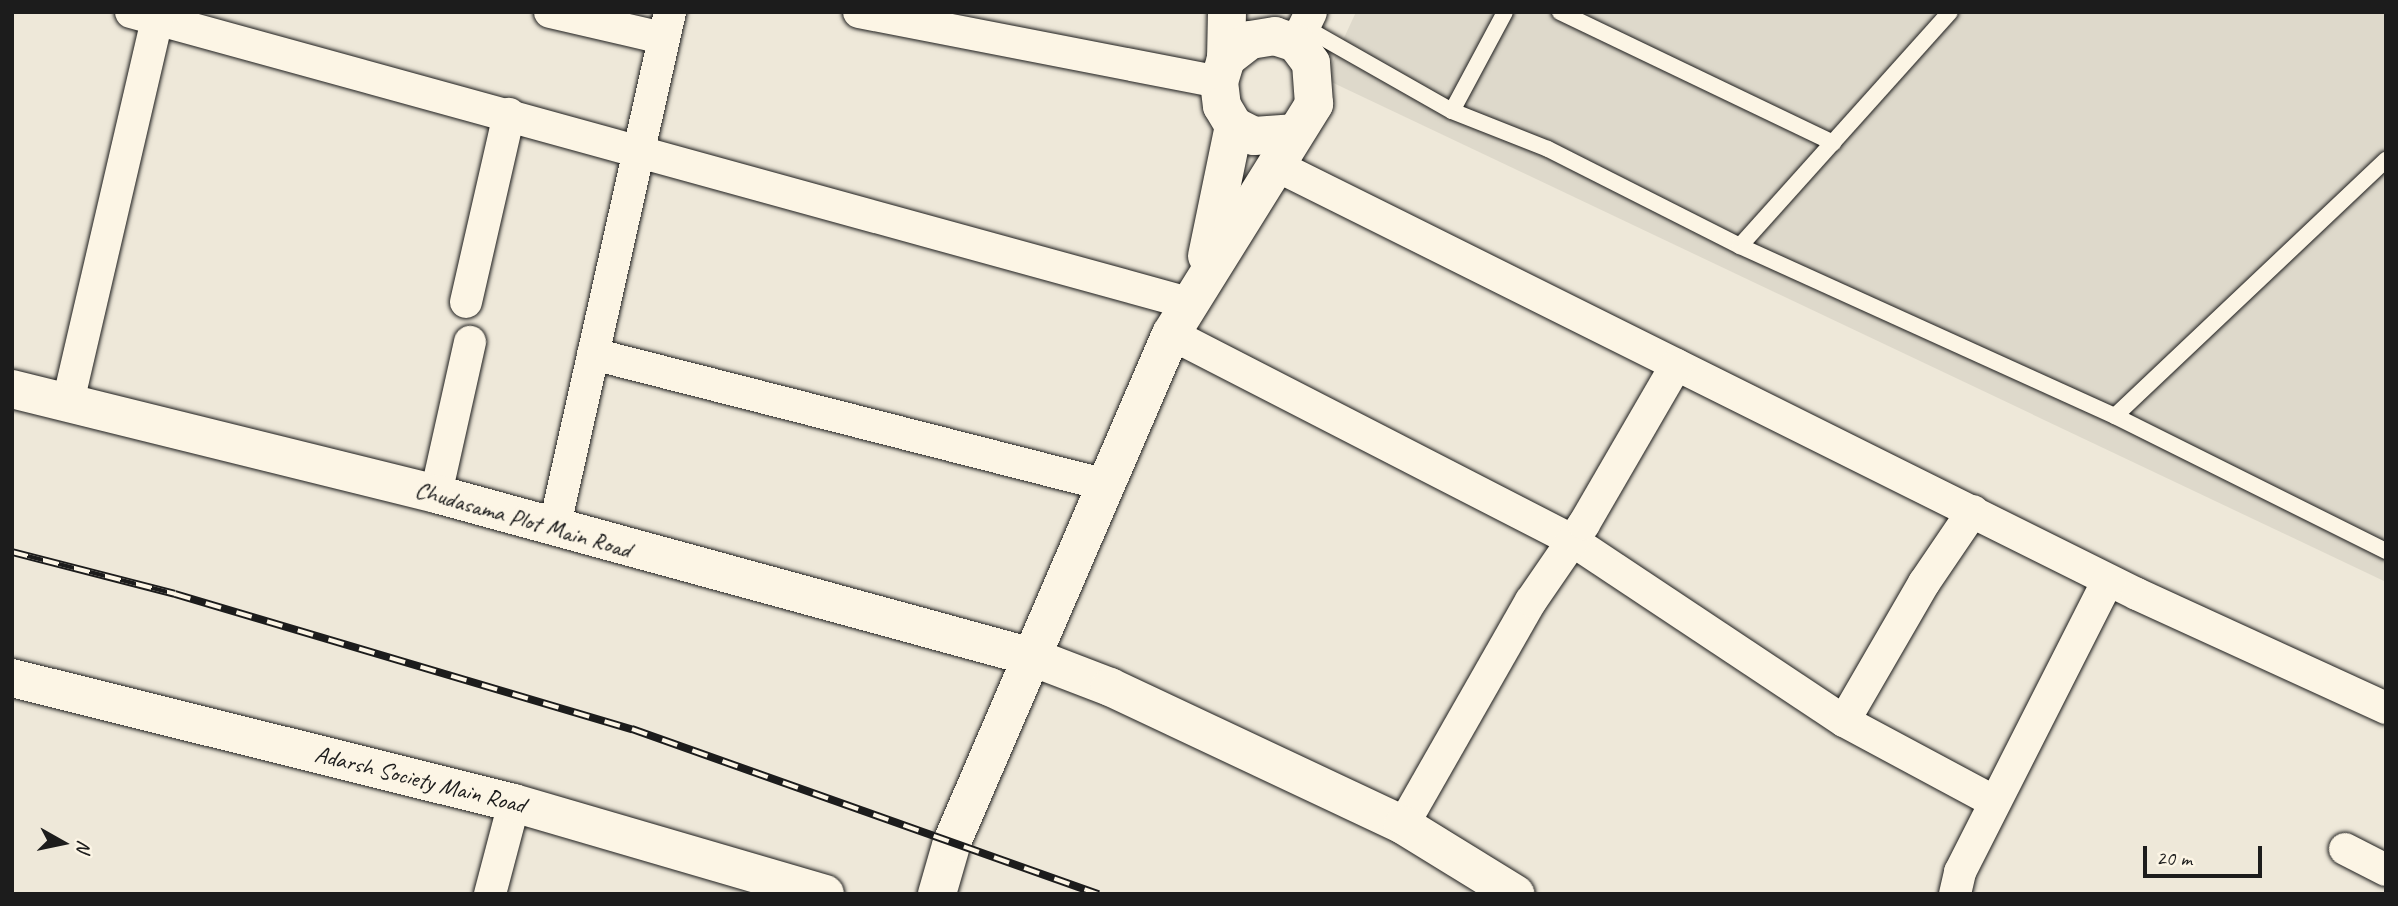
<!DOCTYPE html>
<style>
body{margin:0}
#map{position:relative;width:2398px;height:906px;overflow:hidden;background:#eee8d9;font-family:Caveat,sans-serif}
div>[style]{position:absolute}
.built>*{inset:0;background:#ded9cb}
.roads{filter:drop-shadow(0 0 2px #1c1c1c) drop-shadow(0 0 2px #1c1c1c)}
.lane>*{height:16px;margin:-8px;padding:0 8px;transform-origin:8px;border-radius:8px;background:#fcf5e5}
.street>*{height:32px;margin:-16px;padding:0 16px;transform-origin:16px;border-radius:16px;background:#fcf5e5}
.secondary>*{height:38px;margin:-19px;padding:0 19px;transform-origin:19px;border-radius:19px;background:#fcf5e5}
.rail>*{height:8px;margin-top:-4px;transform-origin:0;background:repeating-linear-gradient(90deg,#fcf5e5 0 16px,#1c1c1c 0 32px);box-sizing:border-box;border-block:2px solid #1c1c1c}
span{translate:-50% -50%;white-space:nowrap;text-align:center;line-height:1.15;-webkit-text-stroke:7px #fcf5e5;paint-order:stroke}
.street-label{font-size:24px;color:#1c1c1c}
.frame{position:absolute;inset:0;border:14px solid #1c1c1c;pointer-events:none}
.north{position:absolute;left:28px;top:808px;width:70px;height:70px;-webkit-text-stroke:5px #fcf5e5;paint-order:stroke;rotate:99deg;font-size:19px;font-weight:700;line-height:28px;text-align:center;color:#1c1c1c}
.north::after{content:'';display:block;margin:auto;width:24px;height:32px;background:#1c1c1c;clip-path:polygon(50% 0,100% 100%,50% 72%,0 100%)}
.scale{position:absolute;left:2143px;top:846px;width:119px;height:32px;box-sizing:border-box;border:4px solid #1c1c1c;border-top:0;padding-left:9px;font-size:21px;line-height:24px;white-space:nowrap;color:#1c1c1c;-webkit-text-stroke:5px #fcf5e5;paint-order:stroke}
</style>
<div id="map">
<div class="built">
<i style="clip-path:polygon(1356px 12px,2386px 12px,2386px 582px,1325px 79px)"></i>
</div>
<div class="roads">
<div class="lane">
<i style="left:1560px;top:12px;width:303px;rotate:25.6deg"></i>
<i style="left:1304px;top:27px;width:170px;rotate:29.6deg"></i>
<i style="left:1452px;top:111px;width:103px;rotate:21.6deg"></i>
<i style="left:1548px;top:149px;width:215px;rotate:26.8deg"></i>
<i style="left:1740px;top:246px;width:412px;rotate:24.4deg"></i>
<i style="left:2115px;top:416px;width:303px;rotate:26.5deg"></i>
<i style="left:1452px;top:111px;width:112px;rotate:-61.8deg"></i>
<i style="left:1740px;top:246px;width:314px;rotate:-48.1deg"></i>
<i style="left:2115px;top:416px;width:373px;rotate:-43.4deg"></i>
</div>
<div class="street">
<i style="left:131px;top:12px;width:1096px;rotate:15.39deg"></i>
<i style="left:550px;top:12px;width:116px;rotate:13deg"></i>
<i style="left:859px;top:12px;width:367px;rotate:11deg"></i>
<i style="left:1296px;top:43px;width:34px;rotate:-64deg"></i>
<i style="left:1275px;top:165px;width:963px;rotate:26.46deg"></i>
<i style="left:2137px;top:594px;width:274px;rotate:24.6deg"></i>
<i style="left:466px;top:302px;width:193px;rotate:-77.1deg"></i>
<i style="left:1171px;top:334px;width:452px;rotate:27.2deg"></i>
<i style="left:1573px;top:541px;width:325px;rotate:33.6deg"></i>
<i style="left:1844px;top:721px;width:171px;rotate:28.2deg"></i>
<i style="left:593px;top:354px;width:529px;rotate:14.32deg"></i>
<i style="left:68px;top:402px;width:400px;rotate:-76.9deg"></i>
<i style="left:436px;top:494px;width:156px;rotate:-77.4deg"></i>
<i style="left:554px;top:529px;width:530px;rotate:-77.35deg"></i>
<i style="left:1844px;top:721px;width:160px;rotate:-59.9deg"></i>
<i style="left:1924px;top:583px;width:87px;rotate:-55.8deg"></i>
<i style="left:1403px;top:825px;width:258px;rotate:-60.3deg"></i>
<i style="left:1531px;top:601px;width:93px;rotate:-55.5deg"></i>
<i style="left:1584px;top:524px;width:184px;rotate:-59.9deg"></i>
<i style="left:2345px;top:849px;width:46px;rotate:27.1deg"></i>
<i style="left:490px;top:894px;width:94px;rotate:-75.2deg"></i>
<i style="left:1955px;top:894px;width:23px;rotate:-77deg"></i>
<i style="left:1960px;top:872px;width:327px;rotate:-63.1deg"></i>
</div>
<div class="secondary">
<i style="left:1227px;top:12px;width:47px;rotate:91.2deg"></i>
<i style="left:1226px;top:59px;width:24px;rotate:107deg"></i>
<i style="left:1219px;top:82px;width:24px;rotate:83deg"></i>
<i style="left:1222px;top:106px;width:23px;rotate:59deg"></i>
<i style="left:1234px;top:126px;width:22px;rotate:27deg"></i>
<i style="left:1254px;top:136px;width:39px;rotate:-4deg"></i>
<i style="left:1207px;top:256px;width:133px;rotate:-78.3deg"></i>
<i style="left:12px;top:389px;width:437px;rotate:13.9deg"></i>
<i style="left:436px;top:494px;width:618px;rotate:15.3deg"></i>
<i style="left:1032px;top:657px;width:84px;rotate:21deg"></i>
<i style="left:1110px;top:687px;width:324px;rotate:25.2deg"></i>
<i style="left:1403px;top:825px;width:132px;rotate:31.6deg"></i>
<i style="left:12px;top:678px;width:517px;rotate:13.98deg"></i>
<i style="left:514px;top:803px;width:324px;rotate:16.3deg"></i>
<i style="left:937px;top:894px;width:54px;rotate:-73.9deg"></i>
<i style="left:952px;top:842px;width:553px;rotate:-66.68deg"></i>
<i style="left:1171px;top:334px;width:271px;rotate:-58.1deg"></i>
<i style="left:1314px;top:104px;width:41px;rotate:-94.2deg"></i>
<i style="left:1311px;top:63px;width:25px;rotate:-127deg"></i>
<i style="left:1296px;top:43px;width:22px;rotate:-162deg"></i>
<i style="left:1275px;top:36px;width:25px;rotate:171deg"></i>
<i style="left:1250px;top:40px;width:31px;rotate:142deg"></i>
</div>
</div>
<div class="rail">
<i style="left:12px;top:552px;width:168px;rotate:14.4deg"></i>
<i style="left:175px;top:594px;width:477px;rotate:16.5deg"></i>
<i style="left:632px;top:729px;width:495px;rotate:19.5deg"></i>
</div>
<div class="street-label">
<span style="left:523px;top:520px;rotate:16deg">Chudasama Plot Main Road</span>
<span style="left:420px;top:780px;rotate:14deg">Adarsh Society Main Road</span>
</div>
<div class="frame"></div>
<div class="north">N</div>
<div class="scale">20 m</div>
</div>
